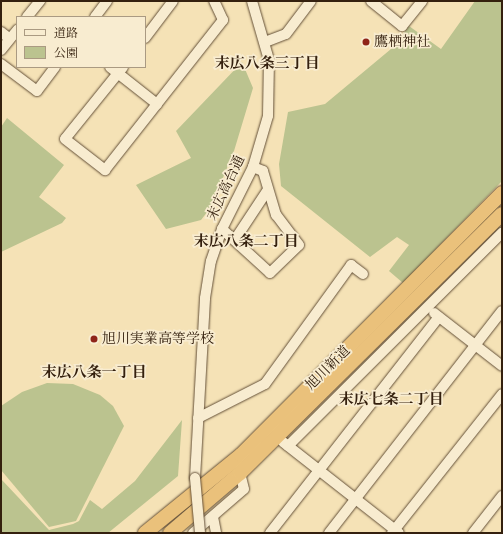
<!DOCTYPE html>
<meta charset="utf-8">
<style>
body{margin:0}
#map{position:relative;width:503px;height:534px;overflow:hidden;background:#f5e2b6;font-family:Cardo,"Noto Serif JP",serif}
div>[style]{position:absolute}
.green>*{inset:0;background:#bbc38f}
.roads{filter:drop-shadow(0 0 1px #645038) drop-shadow(0 0 1px #645038)}
.minor>*{height:10px;margin:-5px;padding:0 5px;transform-origin:5px;border-radius:5px;background:#f8ecd0}
.highway>*{height:14px;margin:-7px;padding:0 7px;transform-origin:7px;border-radius:7px;background:#eac17b}
.bridges{filter:drop-shadow(0 0 1px #645038) drop-shadow(0 0 1px #645038)}
.minor-bridge>*{height:10px;margin:-5px;padding:0 5px;transform-origin:5px;border-radius:5px;background:#f8ecd0}
.dots>*{width:11px;height:11px;translate:-50% -50%;box-sizing:border-box;border:2px solid #f8ecd0;border-radius:50%}
span{translate:-50% -50%;white-space:nowrap;text-align:center;line-height:1.15;-webkit-text-stroke:3.5px #f8ecd0;paint-order:stroke}
.poi-label{font-size:14px;color:#34200e}
.left{translate:0 -50%;text-align:left}
.street-label{font-size:14px;color:#34200e}
.neighbourhood-label{font-size:15px;color:#34200e;font-weight:700}
.frame{position:absolute;inset:0;border:2px solid #34200e;pointer-events:none}
.legend{position:absolute;left:16px;top:16px;width:130px;height:52px;box-sizing:border-box;background:#f8ecd0;border:1px solid #aa9a82;margin:0;padding:5px 7px;list-style:none;font-size:12px;color:#34200e}
.legend li{display:flex;align-items:center;gap:8px;height:20px}
.legend b{width:20px;border:1px solid #aa9a82}
</style>
<div id="map">
<div class="green">
<i style="clip-path:polygon(475px 1px,502px 1px,502px 181px,403px 283px,389px 271px,409px 245px,397px 237px,370px 257px,281px 186px,279px 164px,288px 112px,325px 104px,391px 49px,409px 26px,441px 49px)"></i>
<i style="clip-path:polygon(242px 62px,253px 88px,234px 151px,211px 207px,201px 220px,166px 229px,136px 185px,191px 158px,176px 131px)"></i>
<i style="clip-path:polygon(7px 118px,64px 165px,39px 197px,66px 218px,62px 223px,1px 252px,1px 127px)"></i>
<i style="clip-path:polygon(47px 383px,73px 384px,100px 395px,113px 406px,124px 426px,76px 521px,49px 527px,1px 470px,1px 406px,22px 392px)"></i>
<i style="clip-path:polygon(182px 420px,178px 476px,108px 533px,1px 533px,1px 479px,49px 530px,73px 524px,79px 521px,90px 500px,102px 509px,135px 481px)"></i>
</div>
<div class="roads">
<div class="minor">
<i style="left:371px;top:1px;width:40px;rotate:39deg"></i>
<i style="left:402px;top:26px;width:32px;rotate:-51deg"></i>
<i style="left:27px;top:17px;width:21px;rotate:-51deg"></i>
<i style="left:95px;top:17px;width:20px;rotate:-53deg"></i>
<i style="left:1px;top:32px;width:11px;rotate:38deg"></i>
<i style="left:145px;top:38px;width:46px;rotate:-52.9deg"></i>
<i style="left:265px;top:42px;width:22px;rotate:-21deg"></i>
<i style="left:286px;top:34px;width:41px;rotate:-52.9deg"></i>
<i style="left:1px;top:50px;width:26px;rotate:-51deg"></i>
<i style="left:1px;top:64px;width:45px;rotate:36.9deg"></i>
<i style="left:37px;top:91px;width:30px;rotate:-53deg"></i>
<i style="left:110px;top:67px;width:60px;rotate:38.2deg"></i>
<i style="left:123px;top:67px;width:92px;rotate:128.9deg"></i>
<i style="left:65px;top:139px;width:51px;rotate:37.8deg"></i>
<i style="left:105px;top:170px;width:191px;rotate:-51.8deg"></i>
<i style="left:223px;top:20px;width:21px;rotate:-115deg"></i>
<i style="left:222px;top:229px;width:65px;rotate:42.5deg"></i>
<i style="left:270px;top:273px;width:40px;rotate:-44deg"></i>
<i style="left:299px;top:245px;width:38px;rotate:-127deg"></i>
<i style="left:276px;top:215px;width:46px;rotate:-106.5deg"></i>
<i style="left:263px;top:171px;width:11px;rotate:-158deg"></i>
<i style="left:236px;top:238px;width:56px;rotate:-56.6deg"></i>
<i style="left:434px;top:313px;width:86px;rotate:37.9deg"></i>
<i style="left:198px;top:418px;width:75px;rotate:-26.9deg"></i>
<i style="left:265px;top:384px;width:147px;rotate:-54.1deg"></i>
<i style="left:351px;top:265px;width:15px;rotate:37deg"></i>
<i style="left:283px;top:442px;width:147px;rotate:38.1deg"></i>
<i style="left:288px;top:446px;width:302px;rotate:-44.9deg"></i>
<i style="left:195px;top:478px;width:180px;rotate:-86.8deg"></i>
<i style="left:205px;top:298px;width:37px;rotate:-81deg"></i>
<i style="left:211px;top:261px;width:34px;rotate:-71deg"></i>
<i style="left:222px;top:229px;width:69px;rotate:-63.4deg"></i>
<i style="left:253px;top:167px;width:53px;rotate:-73.6deg"></i>
<i style="left:268px;top:116px;width:56px;rotate:-89deg"></i>
<i style="left:269px;top:60px;width:61px;rotate:-106.1deg"></i>
<i style="left:213px;top:517px;width:16px;rotate:79deg"></i>
<i style="left:193px;top:533px;width:67px;rotate:-40.8deg"></i>
<i style="left:244px;top:489px;width:16px;rotate:-104deg"></i>
<i style="left:270px;top:533px;width:274px;rotate:-52deg"></i>
<i style="left:329px;top:533px;width:281px;rotate:-52.1deg"></i>
<i style="left:392px;top:533px;width:177px;rotate:-51.6deg"></i>
<i style="left:473px;top:533px;width:47px;rotate:-51.9deg"></i>
</div>
<div class="highway">
<i style="left:145px;top:533px;width:124px;rotate:-39.1deg"></i>
<i style="left:241px;top:455px;width:370px;rotate:-45.1deg"></i>
<i style="left:170px;top:533px;width:92px;rotate:-40.6deg"></i>
<i style="left:240px;top:473px;width:368px;rotate:-44.7deg"></i>
</div>
</div>
<div class="bridges">
<div class="minor-bridge">
<i style="left:195px;top:478px;width:55px;rotate:84.8deg"></i>
</div>
</div>
<div class="dots">
<i style="left:366px;top:42px;background:#8f2418"></i>
<i style="left:94px;top:339px;background:#8f2418"></i>
</div>
<div class="poi-label">
<span class="left" style="left:374px;top:42px">鷹栖神社</span>
<span class="left" style="left:102px;top:339px">旭川実業高等学校</span>
</div>
<div class="street-label">
<span style="left:226px;top:188px;rotate:-65deg">末広高台通</span>
<span style="left:328px;top:368px;rotate:-45deg">旭川新道</span>
</div>
<div class="neighbourhood-label">
<span style="left:267px;top:64px">末広八条三丁目</span>
<span style="left:246px;top:242px">末広八条二丁目</span>
<span style="left:94px;top:373px">末広八条一丁目</span>
<span style="left:391px;top:400px">末広七条二丁目</span>
</div>
<div class="frame"></div>
<ul class="legend">
<li><b style="height:5px;background:#f8ecd0"></b>道路</li>
<li><b style="height:11px;background:#bbc38f"></b>公園</li>
</ul>
</div>
